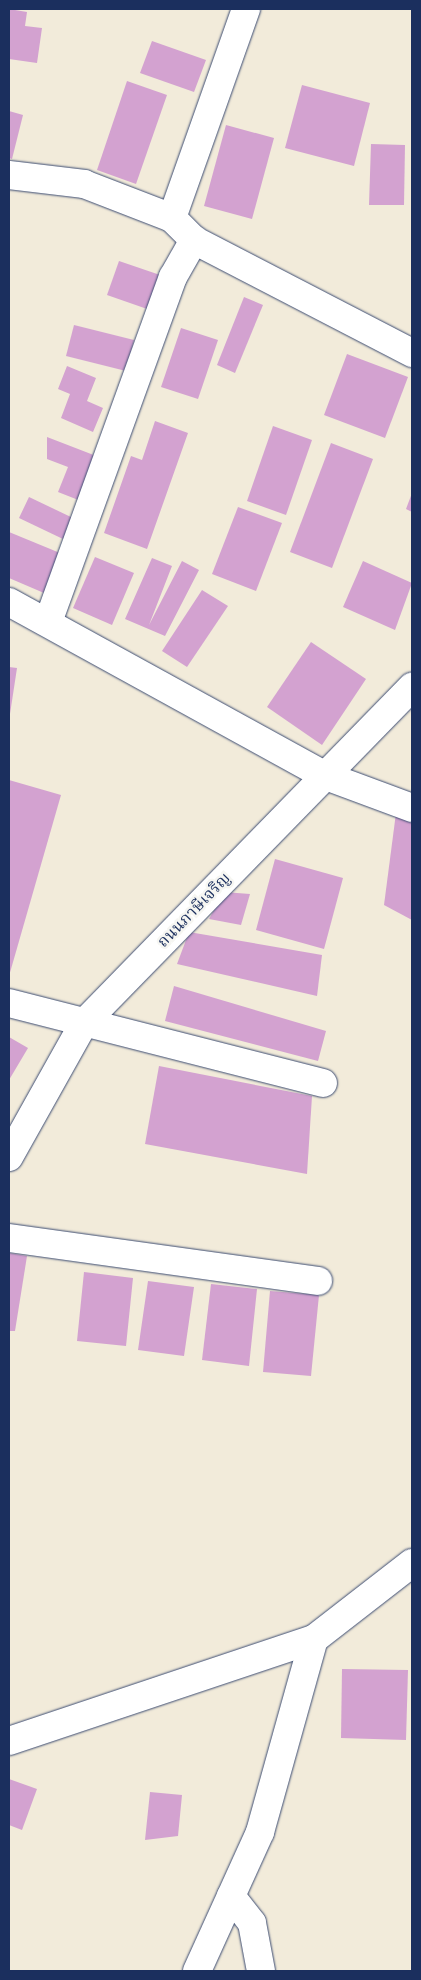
<!DOCTYPE html>
<meta charset="utf-8">
<style>
body{margin:0}
#map{position:relative;width:421px;height:1980px;overflow:hidden;background:#f2ebda;font-family:"IM FELL French Canon","Noto Serif Thai",serif}
div>[style]{position:absolute}
.building>*{inset:0;background:#d3a2d0}
.roads{filter:drop-shadow(0 0 1px #3b4b71) drop-shadow(0 0 1px #3b4b71)}
.minor>*{height:28px;margin:-14px;padding:0 14px;transform-origin:14px;border-radius:14px;background:#fff}
span{translate:-50% -50%;white-space:nowrap;text-align:center;line-height:1.15;-webkit-text-stroke:5px #f6f6f2;paint-order:stroke}
.street-label{font-size:16px;color:#1b2f5e}
.frame{position:absolute;inset:0;border:10px solid #1b2f5e;pointer-events:none}
</style>
<div id="map">
<div class="building">
<i style="clip-path:polygon(9px 9px,27px 12px,25px 26px,42px 28px,37px 63px,9px 59px)"></i>
<i style="clip-path:polygon(152px 41px,206px 60px,194px 92px,140px 73px)"></i>
<i style="clip-path:polygon(127px 81px,167px 95px,136px 184px,97px 170px)"></i>
<i style="clip-path:polygon(302px 85px,370px 103px,354px 166px,285px 148px)"></i>
<i style="clip-path:polygon(9px 111px,23px 115px,12px 159px,9px 158px)"></i>
<i style="clip-path:polygon(226px 125px,274px 138px,252px 219px,204px 206px)"></i>
<i style="clip-path:polygon(371px 144px,405px 145px,404px 205px,369px 205px)"></i>
<i style="clip-path:polygon(119px 261px,163px 276px,150px 310px,107px 295px)"></i>
<i style="clip-path:polygon(244px 297px,263px 305px,235px 373px,217px 365px)"></i>
<i style="clip-path:polygon(74px 325px,134px 340px,126px 371px,66px 356px)"></i>
<i style="clip-path:polygon(181px 328px,218px 340px,198px 399px,161px 387px)"></i>
<i style="clip-path:polygon(347px 354px,408px 377px,385px 438px,324px 415px)"></i>
<i style="clip-path:polygon(67px 366px,96px 378px,87px 401px,103px 408px,93px 432px,61px 418px,70px 394px,58px 389px)"></i>
<i style="clip-path:polygon(155px 421px,188px 433px,147px 549px,104px 533px,131px 456px,142px 460px)"></i>
<i style="clip-path:polygon(273px 426px,312px 440px,286px 515px,247px 501px)"></i>
<i style="clip-path:polygon(47px 437px,104px 459px,86px 503px,58px 492px,68px 467px,47px 459px)"></i>
<i style="clip-path:polygon(331px 443px,373px 459px,332px 568px,290px 552px)"></i>
<i style="clip-path:polygon(412px 493px,412px 512px,406px 509px)"></i>
<i style="clip-path:polygon(29px 497px,73px 518px,63px 539px,19px 518px)"></i>
<i style="clip-path:polygon(238px 507px,282px 523px,256px 591px,212px 574px)"></i>
<i style="clip-path:polygon(9px 532px,60px 553px,44px 593px,9px 578px)"></i>
<i style="clip-path:polygon(95px 557px,134px 573px,112px 625px,73px 608px)"></i>
<i style="clip-path:polygon(152px 558px,172px 566px,149px 625px,182px 561px,199px 570px,165px 636px,125px 619px)"></i>
<i style="clip-path:polygon(363px 561px,412px 583px,395px 630px,343px 607px)"></i>
<i style="clip-path:polygon(202px 590px,228px 606px,187px 667px,162px 651px)"></i>
<i style="clip-path:polygon(311px 642px,366px 679px,322px 745px,267px 707px)"></i>
<i style="clip-path:polygon(9px 667px,17px 668px,10px 714px,9px 714px)"></i>
<i style="clip-path:polygon(9px 780px,61px 795px,9px 976px)"></i>
<i style="clip-path:polygon(396px 813px,412px 819px,412px 920px,384px 905px)"></i>
<i style="clip-path:polygon(275px 859px,343px 878px,324px 949px,256px 930px)"></i>
<i style="clip-path:polygon(224px 892px,250px 894px,241px 925px,209px 919px)"></i>
<i style="clip-path:polygon(189px 932px,322px 955px,317px 996px,177px 964px)"></i>
<i style="clip-path:polygon(174px 986px,326px 1031px,318px 1061px,165px 1021px)"></i>
<i style="clip-path:polygon(9px 1037px,28px 1048px,9px 1080px)"></i>
<i style="clip-path:polygon(159px 1066px,312px 1096px,307px 1174px,145px 1144px)"></i>
<i style="clip-path:polygon(9px 1253px,27px 1256px,15px 1331px,9px 1331px)"></i>
<i style="clip-path:polygon(84px 1272px,133px 1278px,126px 1346px,77px 1341px)"></i>
<i style="clip-path:polygon(148px 1281px,194px 1287px,184px 1356px,138px 1350px)"></i>
<i style="clip-path:polygon(211px 1284px,257px 1289px,249px 1366px,202px 1360px)"></i>
<i style="clip-path:polygon(270px 1291px,319px 1295px,311px 1376px,263px 1372px)"></i>
<i style="clip-path:polygon(342px 1669px,408px 1670px,406px 1740px,341px 1738px)"></i>
<i style="clip-path:polygon(9px 1779px,37px 1789px,22px 1830px,9px 1825px)"></i>
<i style="clip-path:polygon(150px 1792px,182px 1795px,178px 1836px,145px 1840px)"></i>
</div>
<div class="roads">
<div class="minor">
<i style="left:9px;top:175px;width:76px;rotate:6.8deg"></i>
<i style="left:84px;top:184px;width:94px;rotate:21.1deg"></i>
<i style="left:172px;top:218px;width:31px;rotate:45deg"></i>
<i style="left:194px;top:240px;width:246px;rotate:27.4deg"></i>
<i style="left:172px;top:218px;width:222px;rotate:-70.5deg"></i>
<i style="left:9px;top:602px;width:362px;rotate:28.8deg"></i>
<i style="left:326px;top:776px;width:92px;rotate:20.4deg"></i>
<i style="left:48px;top:622px;width:367px;rotate:-70.1deg"></i>
<i style="left:173px;top:277px;width:43px;rotate:-60.4deg"></i>
<i style="left:9px;top:1003px;width:324px;rotate:14.3deg"></i>
<i style="left:9px;top:1157px;width:154px;rotate:-60.8deg"></i>
<i style="left:84px;top:1023px;width:470px;rotate:-45.7deg"></i>
<i style="left:9px;top:1238px;width:312px;rotate:7.9deg"></i>
<i style="left:9px;top:1741px;width:322px;rotate:-18.5deg"></i>
<i style="left:314px;top:1639px;width:124px;rotate:-37.8deg"></i>
<i style="left:231px;top:1896px;width:34px;rotate:52deg"></i>
<i style="left:252px;top:1923px;width:49px;rotate:79.4deg"></i>
<i style="left:197px;top:1971px;width:153px;rotate:-65.6deg"></i>
<i style="left:260px;top:1832px;width:200px;rotate:-74.4deg"></i>
</div>
</div>
<div class="street-label">
<span style="left:194px;top:910px;rotate:-46deg">ถนนภาษีเจริญ</span>
</div>
<div class="frame"></div>
</div>
